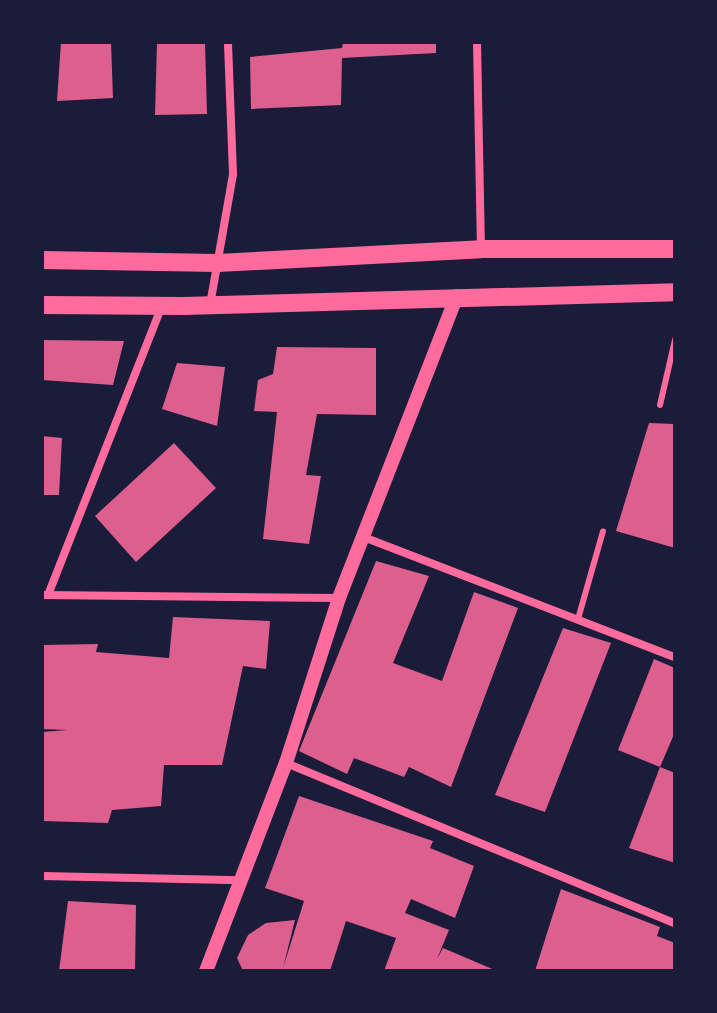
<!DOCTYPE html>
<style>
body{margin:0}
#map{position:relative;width:717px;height:1013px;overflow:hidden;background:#1b1b3a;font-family:Raleway,sans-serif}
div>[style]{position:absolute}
.building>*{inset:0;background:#dd5f8e}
.service>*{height:6px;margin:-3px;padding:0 3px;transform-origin:3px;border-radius:3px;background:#ff6b9d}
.minor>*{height:8px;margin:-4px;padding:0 4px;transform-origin:4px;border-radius:4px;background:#ff6b9d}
.tertiary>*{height:14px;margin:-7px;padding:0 7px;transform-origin:7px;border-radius:7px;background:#ff6b9d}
.primary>*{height:18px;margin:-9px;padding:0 9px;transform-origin:9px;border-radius:9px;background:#ff6b9d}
span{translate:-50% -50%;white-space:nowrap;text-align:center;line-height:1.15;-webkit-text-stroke:8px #1b1b3a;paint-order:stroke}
.frame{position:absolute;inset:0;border:44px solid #1b1b3a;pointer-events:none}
</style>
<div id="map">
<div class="building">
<i style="clip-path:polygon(61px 42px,111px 42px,113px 98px,57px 101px)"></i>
<i style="clip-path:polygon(157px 42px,205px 42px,207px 114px,155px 115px)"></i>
<i style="clip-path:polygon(343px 42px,436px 42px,436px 53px,342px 58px,341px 105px,251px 109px,250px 57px,342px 48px)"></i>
<i style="clip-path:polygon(42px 340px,124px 341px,113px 385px,42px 380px)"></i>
<i style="clip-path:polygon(277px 347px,376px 348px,376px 415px,317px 414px,306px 475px,321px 476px,309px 544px,263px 539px,277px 412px,254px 411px,258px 380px,273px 374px)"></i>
<i style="clip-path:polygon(177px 363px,225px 367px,217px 426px,162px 409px)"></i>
<i style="clip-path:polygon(649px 423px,675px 424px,675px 548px,616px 531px)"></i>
<i style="clip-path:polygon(42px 436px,62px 438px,59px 495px,42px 495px)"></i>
<i style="clip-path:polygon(174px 443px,216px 488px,136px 562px,95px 516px)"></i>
<i style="clip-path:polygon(376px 561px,429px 576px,393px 663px,442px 681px,474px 592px,518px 608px,451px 787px,409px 767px,404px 777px,354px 758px,347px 774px,299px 751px)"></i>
<i style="clip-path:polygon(173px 617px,270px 621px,266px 669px,243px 666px,222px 765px,164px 765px,161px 806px,112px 810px,108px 823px,42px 821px,42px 732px,67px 730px,42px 729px,42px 645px,98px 644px,96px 652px,169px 658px)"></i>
<i style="clip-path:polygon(563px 628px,611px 643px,545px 812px,495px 795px)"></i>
<i style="clip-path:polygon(654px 659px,675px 668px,675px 732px,660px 767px,618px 750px)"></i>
<i style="clip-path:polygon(660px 767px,675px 773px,675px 863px,629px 848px)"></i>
<i style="clip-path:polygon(299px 796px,433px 841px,430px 848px,474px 866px,455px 918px,411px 899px,405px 913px,449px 930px,437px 959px,443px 948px,497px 971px,384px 971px,396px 938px,346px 921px,330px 971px,243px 971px,237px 958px,248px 935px,266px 923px,295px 920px,283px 968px,304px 901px,265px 888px)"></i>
<i style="clip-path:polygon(561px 889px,660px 927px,657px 936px,675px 943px,675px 971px,535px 971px)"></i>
<i style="clip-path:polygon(68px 901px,136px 905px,135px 971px,59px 971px)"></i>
</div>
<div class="service">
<i style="left:660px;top:405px;width:67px;rotate:-77deg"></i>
<i style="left:578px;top:619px;width:91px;rotate:-74.1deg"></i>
</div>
<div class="minor">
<i style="left:477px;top:42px;width:207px;rotate:88.9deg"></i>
<i style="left:210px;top:305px;width:133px;rotate:-80deg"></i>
<i style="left:233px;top:174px;width:132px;rotate:-92.2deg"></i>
<i style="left:366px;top:538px;width:331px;rotate:21.1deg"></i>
<i style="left:42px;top:595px;width:297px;rotate:0.6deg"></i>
<i style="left:48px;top:595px;width:311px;rotate:-68.5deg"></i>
<i style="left:286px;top:763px;width:421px;rotate:22.4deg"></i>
<i style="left:42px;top:876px;width:199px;rotate:1.2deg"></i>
</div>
<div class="tertiary">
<i style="left:206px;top:971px;width:223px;rotate:-69deg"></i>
<i style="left:286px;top:763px;width:173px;rotate:-72.2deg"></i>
<i style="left:339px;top:598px;width:324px;rotate:-68.7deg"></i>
</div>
<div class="primary">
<i style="left:42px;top:260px;width:176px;rotate:1deg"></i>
<i style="left:218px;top:263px;width:263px;rotate:-3deg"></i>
<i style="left:481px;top:249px;width:194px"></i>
<i style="left:42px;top:305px;width:141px;rotate:0.4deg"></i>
<i style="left:183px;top:306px;width:492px;rotate:-1.6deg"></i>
</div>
<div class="frame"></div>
</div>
